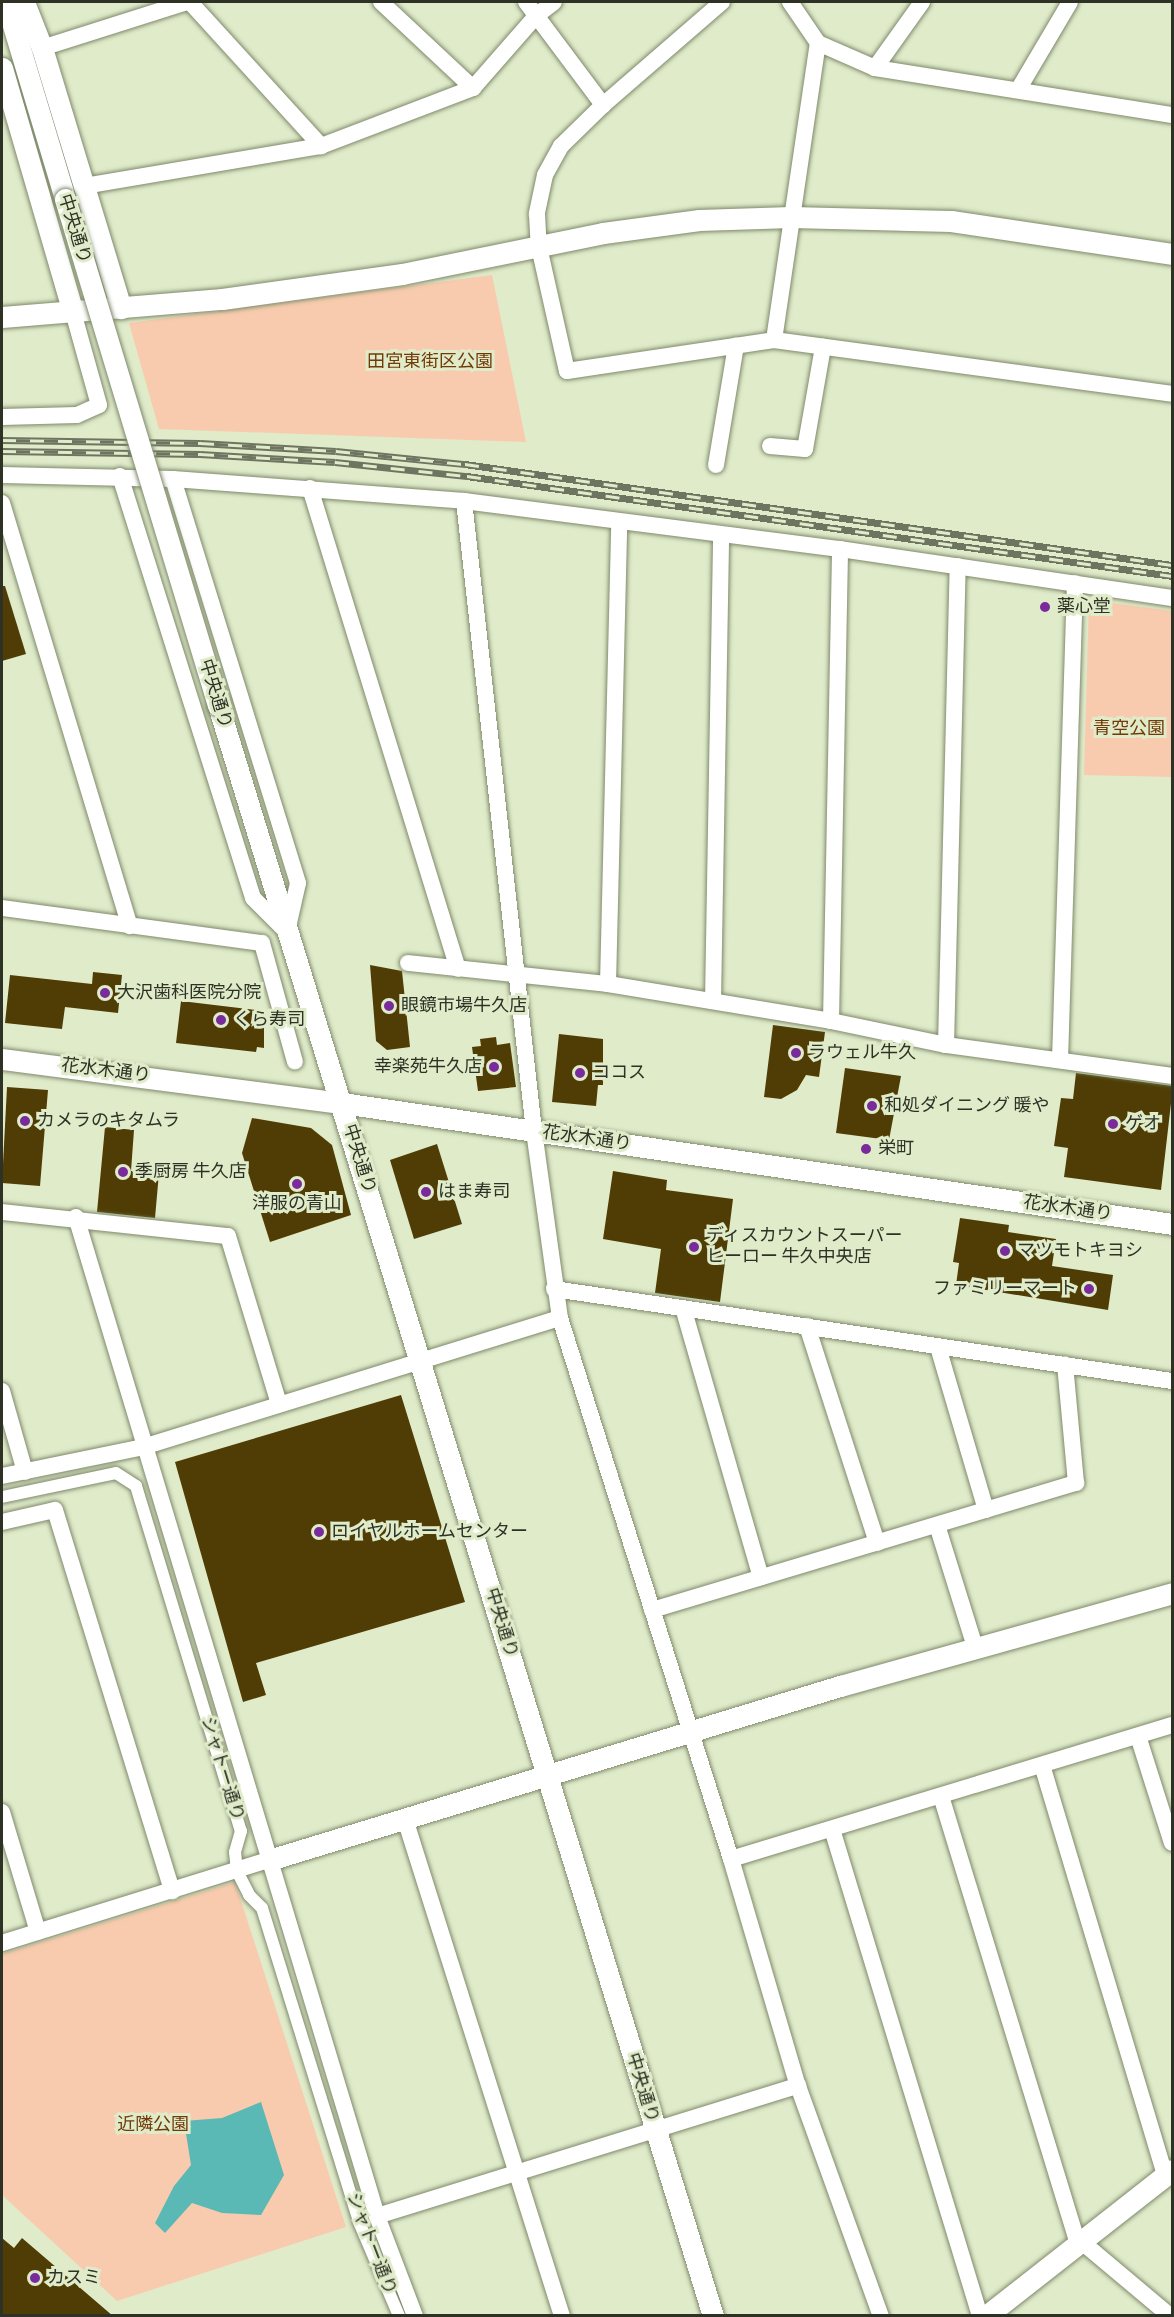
<!DOCTYPE html>
<meta charset="utf-8">
<style>
body{margin:0}
#map{position:relative;width:1174px;height:2317px;overflow:hidden;background:#e0ebca;font-family:"Source Sans 3","Noto Sans JP",sans-serif}
div>[style]{position:absolute}
.green>*{inset:0;background:#f8cbae}
.water>*{inset:0;background:#5bb9b5}
.building>*{inset:0;background:#4f3d05}
.roads{filter:drop-shadow(0 0 2px #7f8a6b) drop-shadow(0 0 2px #7f8a6b)}
.pedestrian>*{height:12px;margin:-6px;padding:0 6px;transform-origin:6px;border-radius:6px;background:#fff}
.minor>*{height:16px;margin:-8px;padding:0 8px;transform-origin:8px;border-radius:8px;background:#fff}
.tertiary>*{height:21px;margin:-10.5px;padding:0 10.5px;transform-origin:10.5px;border-radius:10.5px;background:#fff}
.rail>*{height:7px;margin-top:-3.5px;transform-origin:0;background:repeating-linear-gradient(90deg,#e0ebca 0 14px,#6d7460 0 28px);box-sizing:border-box;border-block:2px solid #6d7460}
.bridges{filter:drop-shadow(0 0 2px #7f8a6b) drop-shadow(0 0 2px #7f8a6b)}
.tertiary-bridge>*{height:21px;margin:-10.5px;padding:0 10.5px;transform-origin:10.5px;border-radius:10.5px;background:#fff}
.dots>*{width:16px;height:16px;translate:-50% -50%;box-sizing:border-box;border:3px solid #e0ebca;border-radius:50%}
span{translate:-50% -50%;white-space:nowrap;text-align:center;line-height:1.15;-webkit-text-stroke:6px #e0ebca;paint-order:stroke}
.street-label{font-size:18px;color:#2d3225}
.park-label{font-size:18px;color:#713a08}
.poi-label{font-size:18px;color:#2d3225}
.left{translate:0 -50%;text-align:left}
.right{translate:-100% -50%;text-align:right}
.frame{position:absolute;inset:0;border:3px solid #2d3225;pointer-events:none}
</style>
<div id="map">
<div class="green">
<i style="clip-path:polygon(492px 275px,526px 442px,159px 429px,129px 323px)"></i>
<i style="clip-path:polygon(1089px 600px,1172px 611px,1172px 777px,1084px 775px)"></i>
<i style="clip-path:polygon(235px 1882px,346px 2227px,117px 2301px,2px 2195px,2px 1954px)"></i>
</div>
<div class="water">
<i style="clip-path:polygon(261px 2102px,284px 2175px,261px 2215px,222px 2213px,192px 2203px,165px 2233px,155px 2223px,174px 2186px,191px 2165px,184px 2121px,222px 2118px)"></i>
</div>
<div class="building">
<i style="clip-path:polygon(2px 586px,5px 586px,26px 654px,2px 661px)"></i>
<i style="clip-path:polygon(370px 965px,402px 971px,410px 1047px,387px 1050px,376px 1041px)"></i>
<i style="clip-path:polygon(93px 972px,122px 975px,118px 1013px,65px 1007px,62px 1029px,5px 1023px,10px 975px,92px 984px)"></i>
<i style="clip-path:polygon(181px 1001px,264px 1011px,264px 1048px,257px 1047px,256px 1052px,176px 1043px)"></i>
<i style="clip-path:polygon(773px 1025px,825px 1032px,819px 1077px,806px 1075px,797px 1090px,781px 1099px,764px 1097px)"></i>
<i style="clip-path:polygon(559px 1034px,603px 1039px,603px 1085px,598px 1085px,596px 1106px,552px 1102px)"></i>
<i style="clip-path:polygon(496px 1037px,497px 1045px,510px 1043px,516px 1087px,478px 1091px,472px 1047px,481px 1046px,480px 1039px)"></i>
<i style="clip-path:polygon(845px 1068px,901px 1076px,889px 1140px,836px 1133px)"></i>
<i style="clip-path:polygon(1076px 1073px,1173px 1086px,1161px 1190px,1064px 1177px,1068px 1148px,1054px 1146px,1061px 1098px,1073px 1099px)"></i>
<i style="clip-path:polygon(7px 1087px,48px 1090px,40px 1186px,2px 1183px)"></i>
<i style="clip-path:polygon(252px 1118px,311px 1128px,332px 1145px,351px 1215px,270px 1242px,242px 1153px)"></i>
<i style="clip-path:polygon(105px 1127px,134px 1130px,131px 1171px,159px 1173px,155px 1218px,97px 1212px)"></i>
<i style="clip-path:polygon(437px 1144px,462px 1224px,414px 1239px,390px 1160px)"></i>
<i style="clip-path:polygon(613px 1171px,667px 1180px,666px 1190px,733px 1199px,720px 1302px,655px 1293px,661px 1249px,603px 1239px)"></i>
<i style="clip-path:polygon(960px 1218px,1009px 1225px,1008px 1232px,1056px 1239px,1052px 1266px,1113px 1275px,1108px 1310px,956px 1285px,959px 1263px,953px 1262px)"></i>
<i style="clip-path:polygon(401px 1395px,465px 1602px,256px 1663px,266px 1695px,243px 1702px,175px 1462px)"></i>
<i style="clip-path:polygon(2px 2238px,14px 2248px,22px 2238px,113px 2316px,2px 2316px)"></i>
</div>
<div class="roads">
<div class="pedestrian">
<i style="left:2px;top:1497px;width:116px;rotate:-11.9deg"></i>
<i style="left:116px;top:1473px;width:24px;rotate:33deg"></i>
<i style="left:136px;top:1486px;width:361px;rotate:73.1deg"></i>
<i style="left:241px;top:1831px;width:22px;rotate:106deg"></i>
<i style="left:235px;top:1852px;width:19px;rotate:84deg"></i>
<i style="left:237px;top:1871px;width:27px;rotate:63deg"></i>
<i style="left:249px;top:1895px;width:18px;rotate:45deg"></i>
<i style="left:262px;top:1908px;width:329px;rotate:72.8deg"></i>
<i style="left:359px;top:2222px;width:102px;rotate:66.9deg"></i>
</div>
<div class="minor">
<i style="left:190px;top:2px;width:195px;rotate:47.7deg"></i>
<i style="left:381px;top:2px;width:126px;rotate:43.1deg"></i>
<i style="left:473px;top:88px;width:97px;rotate:-48.8deg"></i>
<i style="left:537px;top:15px;width:21px;rotate:-37deg"></i>
<i style="left:526px;top:2px;width:129px;rotate:53.2deg"></i>
<i style="left:722px;top:2px;width:157px;rotate:139.1deg"></i>
<i style="left:603px;top:105px;width:59px;rotate:135.7deg"></i>
<i style="left:561px;top:146px;width:33px;rotate:119deg"></i>
<i style="left:545px;top:175px;width:40px;rotate:102deg"></i>
<i style="left:537px;top:214px;width:33px;rotate:87deg"></i>
<i style="left:539px;top:247px;width:127px;rotate:77.3deg"></i>
<i style="left:567px;top:371px;width:209px;rotate:-8.5deg"></i>
<i style="left:774px;top:340px;width:402px;rotate:7.7deg"></i>
<i style="left:790px;top:2px;width:50px;rotate:55.7deg"></i>
<i style="left:818px;top:43px;width:62px;rotate:23.7deg"></i>
<i style="left:875px;top:68px;width:301px;rotate:9deg"></i>
<i style="left:42px;top:48px;width:152px;rotate:-17.6deg"></i>
<i style="left:875px;top:68px;width:81px;rotate:-54.5deg"></i>
<i style="left:1018px;top:90px;width:102px;rotate:-59.4deg"></i>
<i style="left:84px;top:186px;width:240px;rotate:-9.6deg"></i>
<i style="left:321px;top:146px;width:163px;rotate:-20.9deg"></i>
<i style="left:774px;top:340px;width:300px;rotate:-81.6deg"></i>
<i style="left:2px;top:417px;width:75px;rotate:-1.5deg"></i>
<i style="left:77px;top:415px;width:24px;rotate:-24deg"></i>
<i style="left:99px;top:405px;width:97px;rotate:-105.6deg"></i>
<i style="left:770px;top:446px;width:35px;rotate:5deg"></i>
<i style="left:805px;top:449px;width:104px;rotate:-80deg"></i>
<i style="left:716px;top:465px;width:121px;rotate:-80.5deg"></i>
<i style="left:2px;top:475px;width:171px;rotate:1.3deg"></i>
<i style="left:173px;top:479px;width:292px;rotate:4.3deg"></i>
<i style="left:464px;top:501px;width:379px;rotate:7.3deg"></i>
<i style="left:840px;top:549px;width:336px;rotate:8.4deg"></i>
<i style="left:120px;top:476px;width:442px;rotate:72.5deg"></i>
<i style="left:253px;top:898px;width:47px;rotate:45deg"></i>
<i style="left:173px;top:479px;width:423px;rotate:72.8deg"></i>
<i style="left:298px;top:883px;width:50px;rotate:102.7deg"></i>
<i style="left:310px;top:488px;width:503px;rotate:72.9deg"></i>
<i style="left:464px;top:501px;width:634px;rotate:83.66deg"></i>
<i style="left:534px;top:1131px;width:189px;rotate:82.1deg"></i>
<i style="left:560px;top:1318px;width:567px;rotate:72.46deg"></i>
<i style="left:731px;top:1859px;width:237px;rotate:73.6deg"></i>
<i style="left:798px;top:2086px;width:245px;rotate:70.2deg"></i>
<i style="left:2px;top:503px;width:442px;rotate:73.2deg"></i>
<i style="left:2px;top:908px;width:262px;rotate:7.7deg"></i>
<i style="left:262px;top:943px;width:123px;rotate:74.5deg"></i>
<i style="left:408px;top:963px;width:201px;rotate:6deg"></i>
<i style="left:608px;top:984px;width:226px;rotate:9.4deg"></i>
<i style="left:831px;top:1021px;width:117px;rotate:11.8deg"></i>
<i style="left:946px;top:1045px;width:228px;rotate:7.8deg"></i>
<i style="left:608px;top:984px;width:462px;rotate:-88.6deg"></i>
<i style="left:713px;top:1001px;width:466px;rotate:-89deg"></i>
<i style="left:831px;top:1021px;width:472px;rotate:-88.9deg"></i>
<i style="left:946px;top:1045px;width:479px;rotate:-88.6deg"></i>
<i style="left:1060px;top:1060px;width:477px;rotate:-88.2deg"></i>
<i style="left:2px;top:1212px;width:227px;rotate:6.1deg"></i>
<i style="left:228px;top:1236px;width:176px;rotate:73.1deg"></i>
<i style="left:76px;top:1217px;width:1043px;rotate:73.23deg"></i>
<i style="left:377px;top:2216px;width:107px;rotate:69.2deg"></i>
<i style="left:554px;top:1289px;width:625px;rotate:8.47deg"></i>
<i style="left:684px;top:1311px;width:277px;rotate:73.9deg"></i>
<i style="left:807px;top:1326px;width:228px;rotate:72.1deg"></i>
<i style="left:938px;top:1347px;width:170px;rotate:73.6deg"></i>
<i style="left:2px;top:1391px;width:84px;rotate:74.1deg"></i>
<i style="left:2px;top:1476px;width:144px;rotate:-11.6deg"></i>
<i style="left:143px;top:1447px;width:436px;rotate:-17.2deg"></i>
<i style="left:2px;top:1522px;width:54px;rotate:-12.8deg"></i>
<i style="left:55px;top:1510px;width:399px;rotate:72.9deg"></i>
<i style="left:937px;top:1525px;width:128px;rotate:72.7deg"></i>
<i style="left:652px;top:1610px;width:443px;rotate:-16.7deg"></i>
<i style="left:1076px;top:1483px;width:119px;rotate:-95.3deg"></i>
<i style="left:1138px;top:1736px;width:112px;rotate:72.4deg"></i>
<i style="left:1042px;top:1765px;width:429px;rotate:73.3deg"></i>
<i style="left:941px;top:1796px;width:461px;rotate:73deg"></i>
<i style="left:1076px;top:2237px;width:123px;rotate:40deg"></i>
<i style="left:2px;top:1812px;width:125px;rotate:73.3deg"></i>
<i style="left:405px;top:1819px;width:521px;rotate:72.47deg"></i>
<i style="left:832px;top:1829px;width:509px;rotate:73.1deg"></i>
<i style="left:731px;top:1859px;width:461px;rotate:-16.9deg"></i>
<i style="left:2px;top:1943px;width:280px;rotate:-17.3deg"></i>
<i style="left:377px;top:2216px;width:441px;rotate:-17.2deg"></i>
</div>
<div class="tertiary">
<i style="left:6px;top:2px;width:206px;rotate:73.3deg"></i>
<i style="left:24px;top:2px;width:49px;rotate:68.6deg"></i>
<i style="left:42px;top:48px;width:272px;rotate:73.1deg"></i>
<i style="left:2px;top:68px;width:254px;rotate:73.8deg"></i>
<i style="left:2px;top:317px;width:221px;rotate:-4.7deg"></i>
<i style="left:222px;top:299px;width:182px;rotate:-7.9deg"></i>
<i style="left:402px;top:274px;width:205px;rotate:-11.5deg"></i>
<i style="left:603px;top:233px;width:97px;rotate:-7.7deg"></i>
<i style="left:699px;top:220px;width:92px;rotate:-1.9deg"></i>
<i style="left:791px;top:217px;width:160px;rotate:1.4deg"></i>
<i style="left:951px;top:221px;width:223px;rotate:8.5deg"></i>
<i style="left:218px;top:705px;width:1685px;rotate:72.92deg"></i>
<i style="left:2px;top:1059px;width:343px;rotate:7.4deg"></i>
<i style="left:342px;top:1103px;width:839px;rotate:8.29deg"></i>
<i style="left:269px;top:1860px;width:597px;rotate:-16.95deg"></i>
<i style="left:840px;top:1686px;width:345px;rotate:-15.6deg"></i>
<i style="left:986px;top:2316px;width:236px;rotate:-38.1deg"></i>
</div>
</div>
<div class="rail">
<i style="left:2px;top:440px;width:198px;rotate:0.9deg"></i>
<i style="left:200px;top:443px;width:136px;rotate:3.4deg"></i>
<i style="left:336px;top:451px;width:130px;rotate:5.8deg"></i>
<i style="left:465px;top:464px;width:714px;rotate:8.13deg"></i>
<i style="left:2px;top:451px;width:198px;rotate:0.9deg"></i>
<i style="left:200px;top:454px;width:135px;rotate:3.4deg"></i>
<i style="left:335px;top:462px;width:133px;rotate:6.1deg"></i>
<i style="left:467px;top:476px;width:712px;rotate:8.07deg"></i>
</div>
<div class="bridges">
<div class="tertiary-bridge">
<i style="left:65px;top:199px;width:529px;rotate:73.18deg"></i>
</div>
</div>
<div class="dots">
<i style="left:1045px;top:607px;background:#792a9b"></i>
<i style="left:105px;top:993px;background:#792a9b"></i>
<i style="left:389px;top:1006px;background:#792a9b"></i>
<i style="left:221px;top:1020px;background:#792a9b"></i>
<i style="left:796px;top:1053px;background:#792a9b"></i>
<i style="left:494px;top:1067px;background:#792a9b"></i>
<i style="left:580px;top:1073px;background:#792a9b"></i>
<i style="left:872px;top:1106px;background:#792a9b"></i>
<i style="left:25px;top:1121px;background:#792a9b"></i>
<i style="left:1113px;top:1124px;background:#792a9b"></i>
<i style="left:866px;top:1149px;background:#792a9b"></i>
<i style="left:123px;top:1172px;background:#792a9b"></i>
<i style="left:297px;top:1184px;background:#792a9b"></i>
<i style="left:426px;top:1192px;background:#792a9b"></i>
<i style="left:694px;top:1247px;background:#792a9b"></i>
<i style="left:1005px;top:1251px;background:#792a9b"></i>
<i style="left:1089px;top:1289px;background:#792a9b"></i>
<i style="left:319px;top:1532px;background:#792a9b"></i>
<i style="left:35px;top:2278px;background:#792a9b"></i>
</div>
<div class="street-label">
<span style="left:74px;top:229px;rotate:73deg">中央通り</span>
<span style="left:215px;top:694px;rotate:73deg">中央通り</span>
<span style="left:106px;top:1071px;rotate:7deg">花水木通り</span>
<span style="left:587px;top:1139px;rotate:8deg">花水木通り</span>
<span style="left:359px;top:1159px;rotate:73deg">中央通り</span>
<span style="left:1068px;top:1209px;rotate:8deg">花水木通り</span>
<span style="left:501px;top:1623px;rotate:73deg">中央通り</span>
<span style="left:222px;top:1769px;rotate:73deg">シャトー通り</span>
<span style="left:642px;top:2088px;rotate:73deg">中央通り</span>
<span style="left:371px;top:2244px;rotate:69deg">シャトー通り</span>
</div>
<div class="park-label">
<span style="left:430px;top:362px">田宮東街区公園</span>
<span style="left:1129px;top:729px">青空公園</span>
<span style="left:153px;top:2125px">近隣公園</span>
</div>
<div class="poi-label">
<span class="left" style="left:1057px;top:607px">薬心堂</span>
<span class="left" style="left:117px;top:993px">大沢歯科医院分院</span>
<span class="left" style="left:401px;top:1006px">眼鏡市場牛久店</span>
<span class="left" style="left:233px;top:1020px">くら寿司</span>
<span class="left" style="left:808px;top:1053px">ラウェル牛久</span>
<span class="right" style="left:482px;top:1067px">幸楽苑牛久店</span>
<span class="left" style="left:592px;top:1073px">ココス</span>
<span class="left" style="left:884px;top:1106px">和処ダイニング 暖や</span>
<span class="left" style="left:37px;top:1121px">カメラのキタムラ</span>
<span class="left" style="left:1125px;top:1124px">ゲオ</span>
<span class="left" style="left:878px;top:1149px">栄町</span>
<span class="left" style="left:135px;top:1172px">季厨房 牛久店</span>
<span class="left" style="left:438px;top:1192px">はま寿司</span>
<span style="left:297px;top:1204px">洋服の青山</span>
<span class="left" style="left:706px;top:1247px">ディスカウントスーパー<br>ヒーロー 牛久中央店</span>
<span class="left" style="left:1017px;top:1251px">マツモトキヨシ</span>
<span class="right" style="left:1077px;top:1289px">ファミリーマート</span>
<span class="left" style="left:331px;top:1532px">ロイヤルホームセンター</span>
<span class="left" style="left:47px;top:2278px">カスミ</span>
</div>
<div class="frame"></div>
</div>
